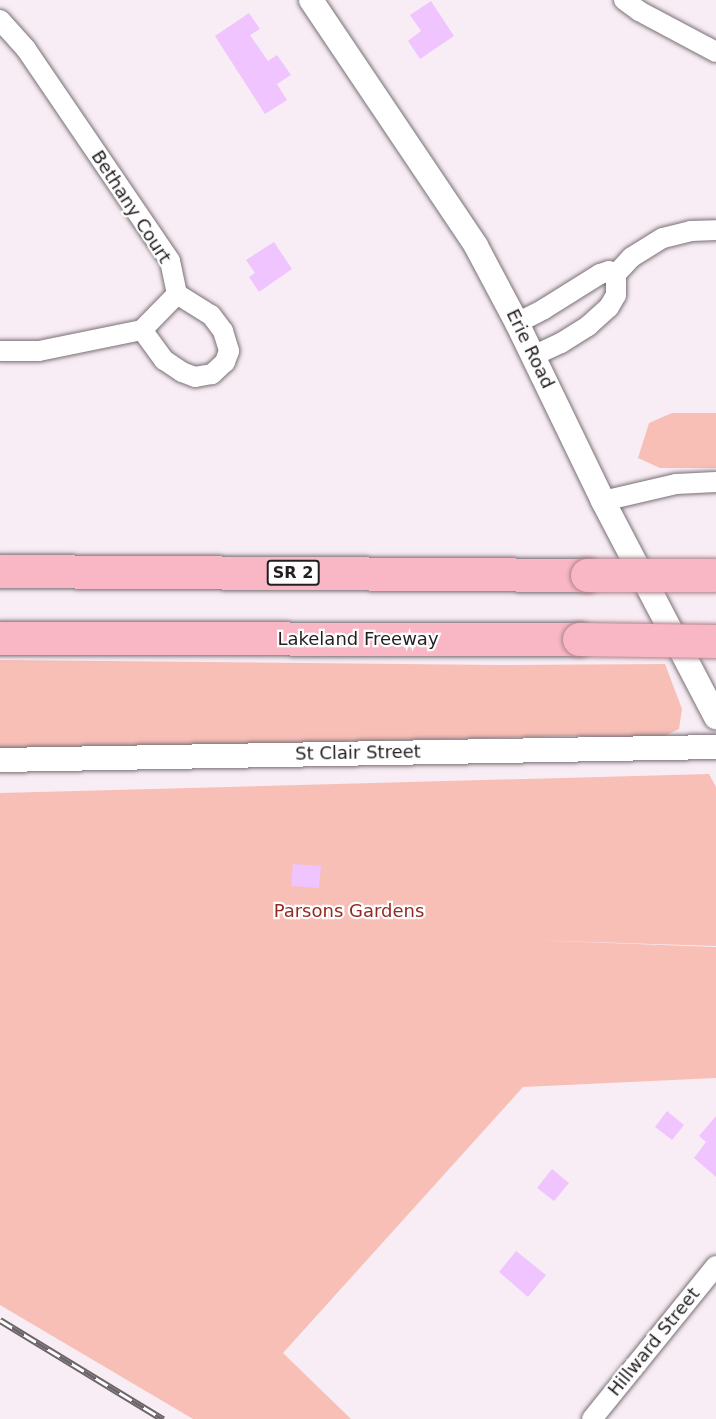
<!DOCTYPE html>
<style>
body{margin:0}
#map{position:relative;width:716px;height:1419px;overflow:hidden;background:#f8edf4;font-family:"DejaVu Sans",sans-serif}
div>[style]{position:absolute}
.green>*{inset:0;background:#f8bfb7}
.building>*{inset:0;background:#f0c4ff}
.roads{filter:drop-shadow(0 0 2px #796f75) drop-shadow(0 0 2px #796f75)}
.minor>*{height:20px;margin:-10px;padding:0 10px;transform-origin:10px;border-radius:10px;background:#fff}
.tertiary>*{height:24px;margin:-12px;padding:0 12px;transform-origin:12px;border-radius:12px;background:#fff}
.motorway>*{height:33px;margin:-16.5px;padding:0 16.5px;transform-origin:16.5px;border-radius:16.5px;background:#f9b7c6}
.rail>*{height:7px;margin-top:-3.5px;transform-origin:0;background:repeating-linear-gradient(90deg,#fefefe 0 14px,#6c6569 0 28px);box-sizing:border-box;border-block:2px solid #6c6569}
.bridges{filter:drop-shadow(0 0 2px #ae828c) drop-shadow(0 0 2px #ae828c)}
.motorway-bridge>*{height:33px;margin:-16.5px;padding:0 16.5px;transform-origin:16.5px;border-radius:16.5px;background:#f9b7c6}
span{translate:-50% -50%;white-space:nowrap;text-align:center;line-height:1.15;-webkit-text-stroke:4.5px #fefefe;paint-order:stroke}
.shield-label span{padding:2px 4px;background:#fefefe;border:2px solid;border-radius:4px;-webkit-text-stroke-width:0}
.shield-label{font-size:16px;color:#231f21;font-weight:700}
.street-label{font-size:18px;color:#231f21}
.park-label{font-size:18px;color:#942822}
</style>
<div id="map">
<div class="green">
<i style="clip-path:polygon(672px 413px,716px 413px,716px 468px,660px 468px,638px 458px,649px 423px)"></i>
<i style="clip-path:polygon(0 660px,500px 665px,665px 664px,682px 709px,679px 729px,656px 740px,574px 736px,0 750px)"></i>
<i style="clip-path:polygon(709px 774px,716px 787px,716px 946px,528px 940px,716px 947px,716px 1078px,523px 1087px,283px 1353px,351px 1419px,193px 1419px,0 1305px,0 793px)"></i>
</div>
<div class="building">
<i style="clip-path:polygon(431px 1px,454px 36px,420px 59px,408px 41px,421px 31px,410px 15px)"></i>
<i style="clip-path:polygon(249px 13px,260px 29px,250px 35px,268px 61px,277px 55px,291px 75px,277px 84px,287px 100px,265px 114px,215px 36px)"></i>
<i style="clip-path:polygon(274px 242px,292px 269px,259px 292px,249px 277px,255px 273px,246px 260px)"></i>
<i style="clip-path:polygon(293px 864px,321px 866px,319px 888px,291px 886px)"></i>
<i style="clip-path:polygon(667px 1111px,684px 1125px,672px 1140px,655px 1127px)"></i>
<i style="clip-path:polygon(716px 1116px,716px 1177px,694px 1158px,706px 1142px,699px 1136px)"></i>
<i style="clip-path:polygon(552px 1169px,569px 1183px,554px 1201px,537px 1188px)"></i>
<i style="clip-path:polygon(516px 1251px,546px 1275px,528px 1297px,499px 1272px)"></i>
</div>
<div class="roads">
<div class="minor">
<i style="left:624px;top:0;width:19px;rotate:36deg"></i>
<i style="left:639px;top:11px;width:87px;rotate:28deg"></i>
<i style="left:0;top:20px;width:39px;rotate:48deg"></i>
<i style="left:26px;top:49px;width:256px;rotate:55.8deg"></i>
<i style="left:170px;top:261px;width:34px;rotate:78deg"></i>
<i style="left:177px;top:294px;width:40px;rotate:32deg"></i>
<i style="left:211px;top:315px;width:20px;rotate:53deg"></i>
<i style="left:223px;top:331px;width:21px;rotate:73deg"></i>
<i style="left:229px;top:351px;width:12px;rotate:110deg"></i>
<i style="left:225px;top:362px;width:18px;rotate:137deg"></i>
<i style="left:212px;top:374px;width:17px;rotate:170deg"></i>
<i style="left:195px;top:377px;width:14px;rotate:-159deg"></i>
<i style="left:182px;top:372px;width:22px;rotate:-146deg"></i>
<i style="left:164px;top:360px;width:37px;rotate:-126deg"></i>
<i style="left:616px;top:274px;width:23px;rotate:-47deg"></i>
<i style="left:632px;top:257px;width:36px;rotate:-32deg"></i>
<i style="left:663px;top:238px;width:29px;rotate:-14deg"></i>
<i style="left:691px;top:231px;width:25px;rotate:-2deg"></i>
<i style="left:517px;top:323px;width:30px;rotate:-27deg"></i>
<i style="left:544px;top:309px;width:66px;rotate:-32deg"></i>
<i style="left:600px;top:274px;width:9px;rotate:-18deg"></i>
<i style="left:609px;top:271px;width:8px;rotate:23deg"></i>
<i style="left:0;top:351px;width:39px"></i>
<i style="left:39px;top:351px;width:105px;rotate:-11.5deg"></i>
<i style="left:142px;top:330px;width:50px;rotate:-45.8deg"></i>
<i style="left:533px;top:356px;width:31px;rotate:-25deg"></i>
<i style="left:561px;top:343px;width:32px;rotate:-32deg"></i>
<i style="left:588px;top:326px;width:28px;rotate:-42deg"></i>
<i style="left:609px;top:307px;width:14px;rotate:-60deg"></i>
<i style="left:616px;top:295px;width:21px;rotate:-90deg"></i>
<i style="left:603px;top:501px;width:75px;rotate:-13.1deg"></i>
<i style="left:676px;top:484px;width:40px;rotate:-2.9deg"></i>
<i style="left:592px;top:1419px;width:197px;rotate:-51deg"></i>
</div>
<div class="tertiary">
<i style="left:311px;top:0;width:296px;rotate:56.1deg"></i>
<i style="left:476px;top:246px;width:87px;rotate:62deg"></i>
<i style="left:517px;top:323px;width:198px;rotate:64.2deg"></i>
<i style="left:603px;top:501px;width:244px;rotate:62.4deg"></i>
<i style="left:0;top:760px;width:716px;rotate:-1.04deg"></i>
</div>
<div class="motorway">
<i style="left:0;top:571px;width:587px;rotate:0.39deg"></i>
<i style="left:0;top:638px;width:579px;rotate:0.1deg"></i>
</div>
</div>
<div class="rail">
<i style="left:0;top:1320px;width:191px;rotate:31.3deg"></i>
</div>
<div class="bridges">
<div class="motorway-bridge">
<i style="left:587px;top:575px;width:126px"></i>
<i style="left:579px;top:639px;width:137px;rotate:0.8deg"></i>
</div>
</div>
<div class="shield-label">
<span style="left:293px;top:573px">SR 2</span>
</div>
<div class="street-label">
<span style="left:131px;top:207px;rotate:57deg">Bethany Court</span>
<span style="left:530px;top:349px;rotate:64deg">Erie Road</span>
<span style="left:358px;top:639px">Lakeland Freeway</span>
<span style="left:358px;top:753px;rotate:-1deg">St Clair Street</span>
<span style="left:654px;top:1342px;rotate:-51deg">Hillward Street</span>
</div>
<div class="park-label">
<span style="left:349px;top:911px">Parsons Gardens</span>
</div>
</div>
